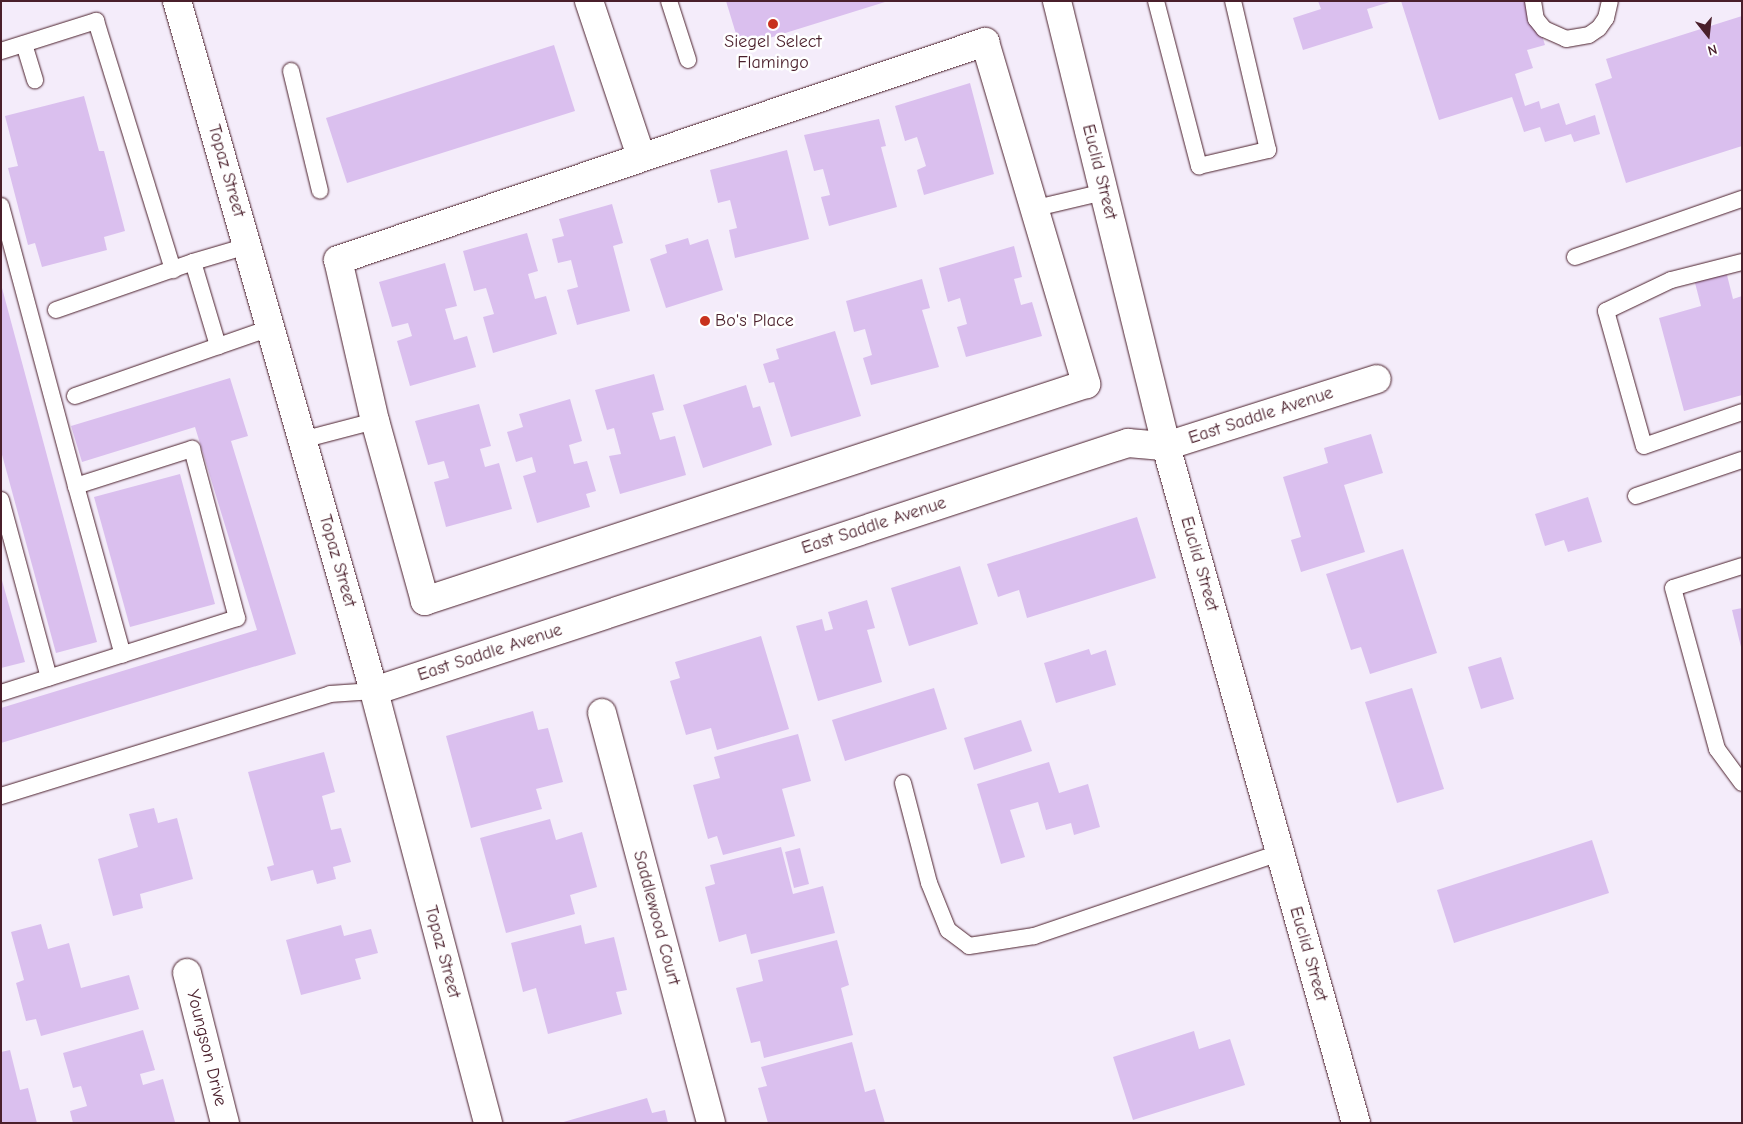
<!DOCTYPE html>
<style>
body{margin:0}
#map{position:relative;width:1743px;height:1124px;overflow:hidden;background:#f4ecfa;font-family:"Comic Neue",sans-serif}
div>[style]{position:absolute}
.building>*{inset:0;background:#dabfee}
.roads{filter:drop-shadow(0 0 1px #4a1f2b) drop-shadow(0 0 1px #4a1f2b)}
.lane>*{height:16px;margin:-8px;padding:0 8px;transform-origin:8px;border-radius:8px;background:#fff}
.street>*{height:28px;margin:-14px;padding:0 14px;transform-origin:14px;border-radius:14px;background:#fff}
.dots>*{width:14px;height:14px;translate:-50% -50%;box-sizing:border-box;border:2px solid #fff;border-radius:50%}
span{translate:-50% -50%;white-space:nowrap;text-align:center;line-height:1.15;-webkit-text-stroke:5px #fff;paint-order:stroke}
.poi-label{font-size:18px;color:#4a1f2b}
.left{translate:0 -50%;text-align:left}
.street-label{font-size:18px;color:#4a1f2b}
.frame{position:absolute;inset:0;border:2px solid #4a1f2b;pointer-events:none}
.north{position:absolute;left:1683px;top:10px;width:50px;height:50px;-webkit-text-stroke:4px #fff;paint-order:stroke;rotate:164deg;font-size:14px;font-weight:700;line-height:20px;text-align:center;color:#4a1f2b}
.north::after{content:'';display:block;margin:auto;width:18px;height:22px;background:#4a1f2b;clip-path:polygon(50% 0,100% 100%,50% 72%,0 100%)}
</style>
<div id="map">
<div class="building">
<i style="clip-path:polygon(726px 1px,885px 1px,885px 2px,740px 47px)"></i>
<i style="clip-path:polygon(1318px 1px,1390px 1px,1390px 2px,1367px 9px,1373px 28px,1303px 50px,1293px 18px,1321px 9px)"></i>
<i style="clip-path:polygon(1401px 1px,1531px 1px,1545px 45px,1527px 50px,1533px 68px,1515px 74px,1525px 106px,1539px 101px,1541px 109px,1559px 103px,1566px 125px,1595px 115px,1600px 134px,1574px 142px,1571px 134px,1545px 142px,1540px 127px,1524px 132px,1512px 97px,1439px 120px)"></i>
<i style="clip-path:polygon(1742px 16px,1742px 146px,1626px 183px,1595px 84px,1612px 78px,1606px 59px)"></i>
<i style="clip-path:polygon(554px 45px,575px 111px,347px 183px,326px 118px)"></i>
<i style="clip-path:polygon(970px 83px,994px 174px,924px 195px,917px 170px,926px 166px,917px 137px,905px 141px,895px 106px)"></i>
<i style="clip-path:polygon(84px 96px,99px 151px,104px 151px,125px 231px,104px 237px,107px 250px,42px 267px,35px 243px,28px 245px,8px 168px,18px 166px,5px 116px)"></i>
<i style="clip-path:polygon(879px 119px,886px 146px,881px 147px,897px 207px,829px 226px,821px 197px,830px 195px,823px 169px,814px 171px,804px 135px)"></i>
<i style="clip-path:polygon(787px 150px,809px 239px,735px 258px,729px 230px,737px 228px,730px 200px,718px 203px,710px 170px)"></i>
<i style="clip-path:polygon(612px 204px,623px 243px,613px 246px,630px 311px,577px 325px,567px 290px,578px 287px,571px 260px,558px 263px,552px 239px,564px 236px,559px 219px)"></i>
<i style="clip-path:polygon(527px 233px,538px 271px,528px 274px,535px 299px,546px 296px,557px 334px,493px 353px,483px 317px,494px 314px,486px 288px,474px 291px,463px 251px)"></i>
<i style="clip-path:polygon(688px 238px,690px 245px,708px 239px,723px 290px,666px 308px,650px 259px,667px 253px,665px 245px)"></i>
<i style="clip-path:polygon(1014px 246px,1022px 277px,1014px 279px,1021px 305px,1032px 302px,1042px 336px,966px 357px,957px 327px,967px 324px,960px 298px,948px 302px,939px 268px)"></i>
<i style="clip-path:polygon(445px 263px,457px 306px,445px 309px,454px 340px,467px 336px,476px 367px,410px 386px,397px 341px,412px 336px,408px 323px,392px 327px,379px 282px)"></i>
<i style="clip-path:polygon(1726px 271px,1733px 299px,1742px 296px,1742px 395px,1684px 411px,1659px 318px,1701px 306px,1694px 279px)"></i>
<i style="clip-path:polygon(922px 279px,930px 308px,922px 310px,939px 367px,871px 385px,863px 358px,872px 355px,865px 329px,854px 332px,846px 301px)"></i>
<i style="clip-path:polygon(2px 288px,97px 642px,56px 653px,1px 451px)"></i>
<i style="clip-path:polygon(835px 331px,861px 416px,791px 437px,774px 382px,769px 383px,763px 364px,779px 359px,776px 349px)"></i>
<i style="clip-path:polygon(654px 374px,664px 410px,652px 413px,660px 440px,675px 436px,686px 475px,620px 494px,609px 456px,621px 454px,614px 428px,607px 430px,595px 390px)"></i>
<i style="clip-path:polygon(230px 378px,248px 436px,231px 441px,296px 654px,1px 743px,1px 708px,257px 630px,195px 427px,82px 462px,71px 426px)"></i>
<i style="clip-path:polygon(746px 385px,753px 408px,760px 406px,772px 445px,703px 468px,683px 405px)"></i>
<i style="clip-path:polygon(570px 399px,582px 441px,569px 445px,574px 464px,587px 461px,596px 491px,586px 494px,590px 507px,537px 523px,523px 476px,536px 472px,532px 457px,516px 462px,507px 432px,523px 427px,519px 414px)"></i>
<i style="clip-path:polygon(479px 404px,491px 446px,480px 449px,485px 467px,499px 463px,512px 509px,446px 527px,434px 482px,449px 478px,444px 461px,428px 465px,415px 421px)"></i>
<i style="clip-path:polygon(1371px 434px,1383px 473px,1344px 485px,1365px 552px,1301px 572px,1291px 540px,1301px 537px,1283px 477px,1328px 463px,1324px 448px)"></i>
<i style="clip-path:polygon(180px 474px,215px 604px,130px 627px,94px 497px)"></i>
<i style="clip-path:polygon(1588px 497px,1602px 542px,1568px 552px,1564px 540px,1545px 546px,1535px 514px)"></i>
<i style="clip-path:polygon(1137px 517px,1156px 578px,1027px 618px,1019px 590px,998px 597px,987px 564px)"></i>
<i style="clip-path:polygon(1403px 549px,1437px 653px,1370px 674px,1361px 647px,1351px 650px,1326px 574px)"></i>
<i style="clip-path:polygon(960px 566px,978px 624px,909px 646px,891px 588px)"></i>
<i style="clip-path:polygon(1px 577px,25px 662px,1px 668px)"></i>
<i style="clip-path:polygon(867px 600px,875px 628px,867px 630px,882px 682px,818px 701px,796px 626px,822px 619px,825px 631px,833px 629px,828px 612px)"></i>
<i style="clip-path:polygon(1742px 608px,1742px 647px,1741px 647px,1732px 610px)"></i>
<i style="clip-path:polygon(761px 636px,789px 729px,717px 750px,711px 728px,686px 735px,670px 681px,680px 678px,675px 662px)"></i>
<i style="clip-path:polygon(1089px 649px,1091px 655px,1106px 650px,1116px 685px,1056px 703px,1044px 663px)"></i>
<i style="clip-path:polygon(1501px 657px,1514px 699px,1481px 709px,1468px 667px)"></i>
<i style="clip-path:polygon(934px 688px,947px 729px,845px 761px,832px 720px)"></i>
<i style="clip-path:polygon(1412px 688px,1444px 789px,1397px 803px,1365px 702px)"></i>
<i style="clip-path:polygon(533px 711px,538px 730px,548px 728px,563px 782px,536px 789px,542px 809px,471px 828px,446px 736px)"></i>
<i style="clip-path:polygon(1021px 720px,1032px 751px,974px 770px,964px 738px)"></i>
<i style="clip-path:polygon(798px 734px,811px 781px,782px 789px,795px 836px,723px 855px,717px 836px,708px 839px,693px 785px,720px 778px,714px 757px)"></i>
<i style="clip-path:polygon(324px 752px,335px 792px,322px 796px,331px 830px,341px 828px,351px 862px,333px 867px,336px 879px,317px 884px,313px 870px,271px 881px,267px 867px,274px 865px,248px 772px)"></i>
<i style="clip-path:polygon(1049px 762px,1059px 793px,1088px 784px,1100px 827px,1074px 835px,1071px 823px,1046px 830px,1038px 802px,1010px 810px,1025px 857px,1001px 864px,977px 784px)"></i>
<i style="clip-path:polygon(154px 808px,158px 823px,177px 818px,193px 879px,140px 894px,143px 908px,113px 916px,98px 859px,138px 847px,129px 814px)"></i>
<i style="clip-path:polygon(550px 819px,556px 840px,582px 832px,597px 887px,570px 895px,575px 914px,506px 933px,480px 838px)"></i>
<i style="clip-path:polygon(1592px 840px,1609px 893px,1454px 943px,1437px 890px)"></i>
<i style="clip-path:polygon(781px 847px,793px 894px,823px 886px,835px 933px,751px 954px,746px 934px,719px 942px,705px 887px,715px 884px,710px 865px)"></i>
<i style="clip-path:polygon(800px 848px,809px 884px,794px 888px,785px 852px)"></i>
<i style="clip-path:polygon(41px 924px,48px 949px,69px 943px,81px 988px,129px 975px,139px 1009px,41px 1036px,36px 1019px,26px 1021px,16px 983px,24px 980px,11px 932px)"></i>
<i style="clip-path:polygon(341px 925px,344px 936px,371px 929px,378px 953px,355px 959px,361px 979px,301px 995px,286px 940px)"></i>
<i style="clip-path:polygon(581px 925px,585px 944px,614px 937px,627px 990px,616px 992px,622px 1014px,548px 1034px,536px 988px,523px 992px,511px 943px)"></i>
<i style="clip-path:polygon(837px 940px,849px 985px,841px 988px,853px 1035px,764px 1058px,760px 1041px,751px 1043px,736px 988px,763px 981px,758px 960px)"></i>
<i style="clip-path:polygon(143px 1030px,155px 1070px,140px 1074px,143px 1085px,163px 1079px,175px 1122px,73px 1123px,70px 1111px,87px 1106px,81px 1086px,73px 1088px,63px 1053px)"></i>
<i style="clip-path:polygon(1194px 1031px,1199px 1049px,1230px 1039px,1245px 1085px,1133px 1120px,1113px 1057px)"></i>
<i style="clip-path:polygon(852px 1042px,865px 1092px,875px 1089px,885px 1123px,768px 1123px,758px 1088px,767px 1086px,761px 1067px)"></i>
<i style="clip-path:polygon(10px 1050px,20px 1090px,28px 1088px,37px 1123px,1px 1123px,1px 1052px)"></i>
<i style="clip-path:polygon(647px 1098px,652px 1113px,665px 1110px,668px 1123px,560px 1123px)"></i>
</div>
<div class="roads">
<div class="lane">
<i style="left:669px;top:1px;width:62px;rotate:72.1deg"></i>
<i style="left:1156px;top:1px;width:171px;rotate:75.4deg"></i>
<i style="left:1199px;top:166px;width:71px;rotate:-13.1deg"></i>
<i style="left:1268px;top:150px;width:153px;rotate:-103.2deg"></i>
<i style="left:1533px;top:1px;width:18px;rotate:81deg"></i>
<i style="left:1536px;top:19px;width:13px;rotate:51deg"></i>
<i style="left:1544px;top:29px;width:24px;rotate:24deg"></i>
<i style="left:1566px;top:39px;width:23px;rotate:-10deg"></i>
<i style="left:1589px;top:35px;width:12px;rotate:-35deg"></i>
<i style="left:1599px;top:28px;width:12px;rotate:-55deg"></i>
<i style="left:1606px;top:18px;width:17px;rotate:-77deg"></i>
<i style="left:24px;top:44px;width:38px;rotate:73deg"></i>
<i style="left:1px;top:51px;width:100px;rotate:-17.5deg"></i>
<i style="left:96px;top:21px;width:261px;rotate:72.8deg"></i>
<i style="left:291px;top:71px;width:123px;rotate:76.4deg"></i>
<i style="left:1px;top:206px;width:290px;rotate:75deg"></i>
<i style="left:76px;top:486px;width:122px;rotate:-17.7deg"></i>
<i style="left:192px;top:449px;width:175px;rotate:75.1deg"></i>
<i style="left:237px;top:618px;width:248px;rotate:162.4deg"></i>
<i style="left:1032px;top:209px;width:74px;rotate:-13.3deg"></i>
<i style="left:1575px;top:257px;width:177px;rotate:-19.2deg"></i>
<i style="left:193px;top:262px;width:56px;rotate:-16.5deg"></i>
<i style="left:1742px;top:262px;width:73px;rotate:165.8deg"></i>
<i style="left:1671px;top:280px;width:72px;rotate:154.5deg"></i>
<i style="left:1606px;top:311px;width:140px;rotate:74.3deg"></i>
<i style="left:1644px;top:446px;width:104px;rotate:-19.1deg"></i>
<i style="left:56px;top:310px;width:145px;rotate:-19.3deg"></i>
<i style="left:193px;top:262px;width:88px;rotate:73.4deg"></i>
<i style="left:75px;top:396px;width:207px;rotate:-19.2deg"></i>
<i style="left:302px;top:440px;width:75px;rotate:-14.6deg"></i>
<i style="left:76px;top:486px;width:175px;rotate:74.5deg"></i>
<i style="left:1636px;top:496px;width:112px;rotate:-18.8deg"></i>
<i style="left:1px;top:500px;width:184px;rotate:74.9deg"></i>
<i style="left:1742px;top:566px;width:72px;rotate:162.3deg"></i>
<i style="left:1673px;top:588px;width:167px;rotate:74.7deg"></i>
<i style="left:1717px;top:749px;width:42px;rotate:53.7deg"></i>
<i style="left:903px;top:783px;width:103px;rotate:75.4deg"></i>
<i style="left:929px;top:883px;width:51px;rotate:68deg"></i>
<i style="left:948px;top:930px;width:26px;rotate:37deg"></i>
<i style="left:969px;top:946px;width:66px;rotate:-8.7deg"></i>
<i style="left:1034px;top:936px;width:259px;rotate:-18.7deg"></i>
<i style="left:1px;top:796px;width:344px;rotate:-17.2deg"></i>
<i style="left:330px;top:694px;width:44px;rotate:-3.9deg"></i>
</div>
<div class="street">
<i style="left:177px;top:1px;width:718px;rotate:74.07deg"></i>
<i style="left:374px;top:691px;width:447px;rotate:75.2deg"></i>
<i style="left:589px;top:1px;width:163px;rotate:71.5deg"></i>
<i style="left:1057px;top:1px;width:458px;rotate:76.2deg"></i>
<i style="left:1166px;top:446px;width:703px;rotate:74.32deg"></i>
<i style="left:985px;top:42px;width:357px;rotate:73.5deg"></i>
<i style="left:1086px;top:384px;width:696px;rotate:161.83deg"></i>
<i style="left:425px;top:601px;width:187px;rotate:-105.5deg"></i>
<i style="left:375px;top:421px;width:165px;rotate:-102.9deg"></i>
<i style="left:338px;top:260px;width:683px;rotate:-18.62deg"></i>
<i style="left:374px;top:691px;width:794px;rotate:-18.21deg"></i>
<i style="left:1128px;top:443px;width:38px;rotate:5deg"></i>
<i style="left:1166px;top:446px;width:221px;rotate:-17.6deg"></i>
<i style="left:602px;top:713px;width:424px;rotate:75.1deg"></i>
<i style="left:187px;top:973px;width:155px;rotate:75.8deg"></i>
</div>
</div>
<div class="dots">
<i style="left:773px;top:24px;background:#c8321e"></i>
<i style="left:705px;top:321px;background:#c8321e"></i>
</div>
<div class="poi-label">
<span style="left:773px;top:53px">Siegel Select<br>Flamingo</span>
<span class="left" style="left:715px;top:321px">Bo's Place</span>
</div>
<div class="street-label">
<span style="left:226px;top:171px;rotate:74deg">Topaz Street</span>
<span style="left:1099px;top:172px;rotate:76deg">Euclid Street</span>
<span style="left:1261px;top:416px;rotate:-18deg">East Saddle Avenue</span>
<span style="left:874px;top:526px;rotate:-18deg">East Saddle Avenue</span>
<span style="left:337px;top:561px;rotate:74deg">Topaz Street</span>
<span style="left:1199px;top:564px;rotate:74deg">Euclid Street</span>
<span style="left:490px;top:653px;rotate:-18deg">East Saddle Avenue</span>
<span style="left:656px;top:918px;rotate:75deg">Saddlewood Court</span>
<span style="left:442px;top:952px;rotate:75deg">Topaz Street</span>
<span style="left:1308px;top:954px;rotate:74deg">Euclid Street</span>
<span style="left:206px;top:1048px;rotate:76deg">Youngson Drive</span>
</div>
<div class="frame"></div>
<div class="north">N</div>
</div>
